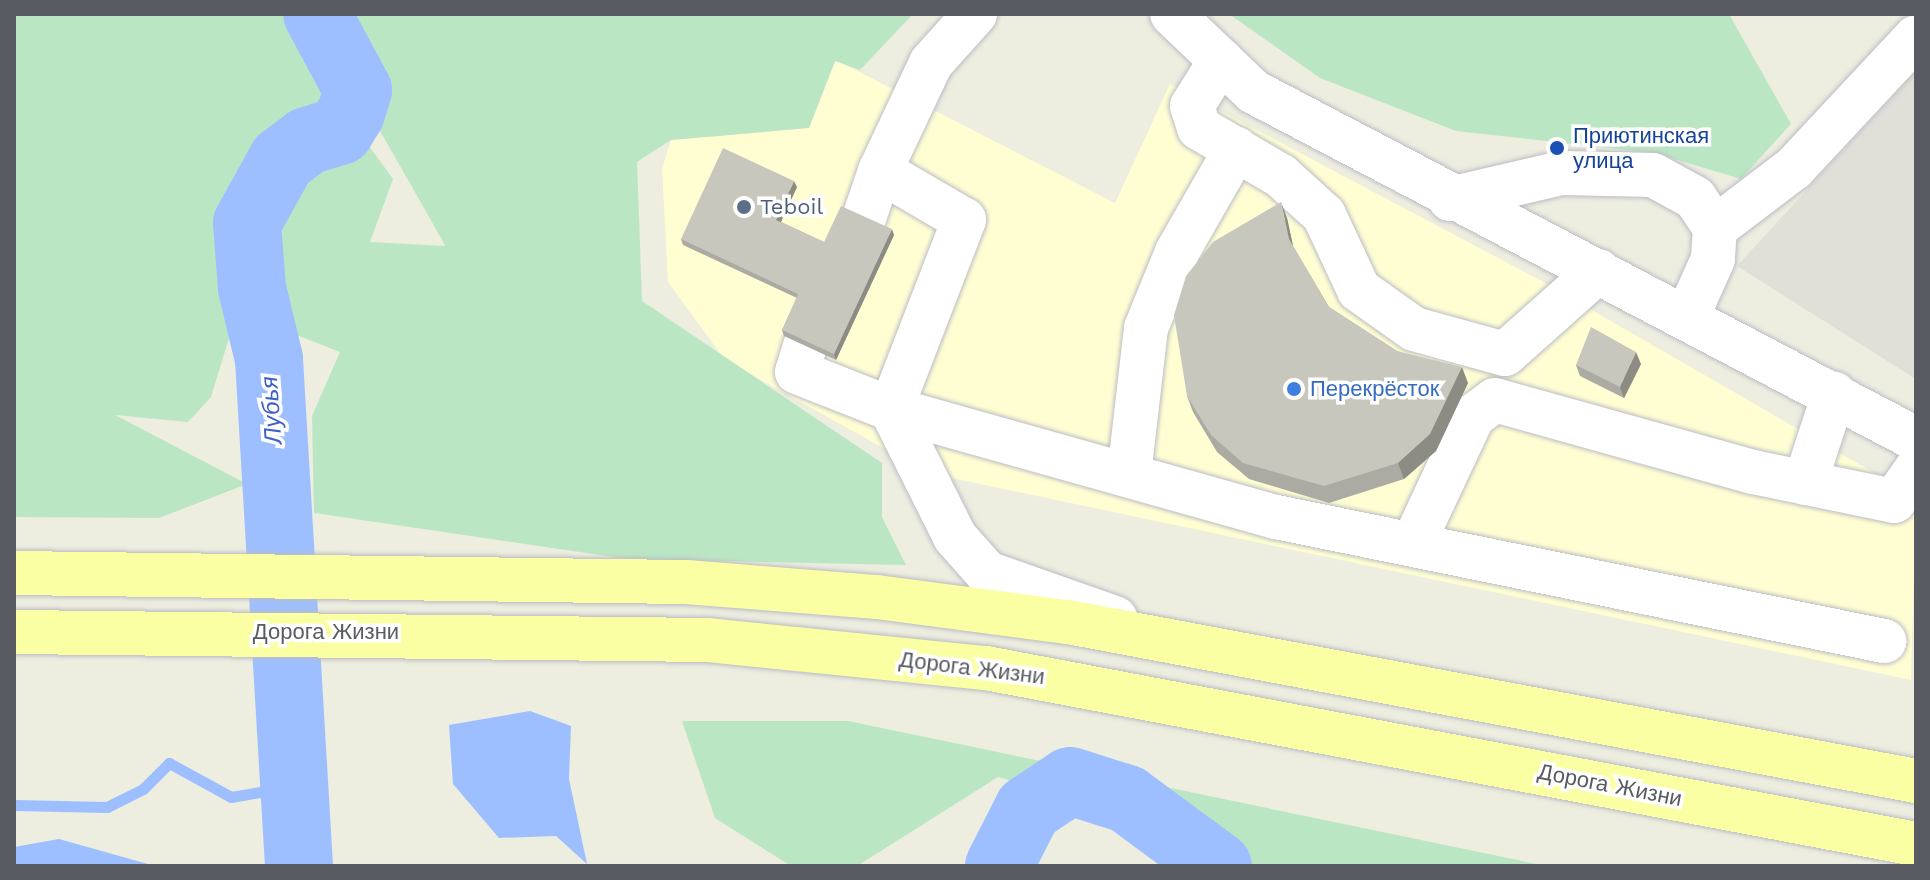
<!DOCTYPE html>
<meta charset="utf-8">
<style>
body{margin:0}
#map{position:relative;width:1930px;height:880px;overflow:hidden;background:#edede0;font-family:"Work Sans",sans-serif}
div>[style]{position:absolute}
.commercial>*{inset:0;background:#fffed3}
.industrial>*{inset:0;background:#e0dfd8}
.green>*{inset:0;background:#bbe6c4}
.water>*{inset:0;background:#9ebfff}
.stream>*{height:11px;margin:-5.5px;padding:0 5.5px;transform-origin:5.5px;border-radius:5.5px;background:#9ebfff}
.river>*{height:68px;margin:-34px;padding:0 34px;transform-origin:34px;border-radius:34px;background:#9ebfff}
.roads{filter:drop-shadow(0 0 2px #bbbcc3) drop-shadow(0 0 2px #bbbcc3)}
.minor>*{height:44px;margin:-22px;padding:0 22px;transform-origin:22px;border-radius:22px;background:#fff}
.major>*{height:44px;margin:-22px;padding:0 22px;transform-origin:22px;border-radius:22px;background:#faffa3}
.wall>*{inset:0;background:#acaba3}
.shaded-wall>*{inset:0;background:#8c8b84}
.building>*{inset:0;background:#c8c7bd}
.dots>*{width:22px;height:22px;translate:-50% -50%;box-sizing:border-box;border:4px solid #fff;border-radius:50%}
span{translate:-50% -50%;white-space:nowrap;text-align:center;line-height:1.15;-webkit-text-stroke:7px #fff;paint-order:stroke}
.transit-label{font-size:22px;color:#164399}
.left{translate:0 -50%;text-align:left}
.service-label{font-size:22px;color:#4e5e75}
.shop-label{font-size:22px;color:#366cbe}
.street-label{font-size:22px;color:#595b62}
.water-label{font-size:24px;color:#3c61c7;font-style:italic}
.frame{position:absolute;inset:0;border:16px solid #595b62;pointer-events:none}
</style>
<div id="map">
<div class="commercial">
<i style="clip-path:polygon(836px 60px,1115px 203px,1170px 84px,1536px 278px,1916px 497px,1911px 680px,928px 473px,725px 360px,668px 282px,662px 169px,671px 140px,809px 128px)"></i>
</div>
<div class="industrial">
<i style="clip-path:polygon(1916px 71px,1916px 379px,1737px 266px)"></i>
</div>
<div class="green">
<i style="clip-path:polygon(evenodd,14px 14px,913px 14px,860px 70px,835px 61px,809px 128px,671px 140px,637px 162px,642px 301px,882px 463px,882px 517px,906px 565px,627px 559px,314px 513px,312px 416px,340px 352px,237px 312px,211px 397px,188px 422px,115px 415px,247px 484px,159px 518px,14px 517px,14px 14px,358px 92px,445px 245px,445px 246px,370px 242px,393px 179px,361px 135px,358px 92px)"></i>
<i style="clip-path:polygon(1229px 14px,1729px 14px,1791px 124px,1741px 179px,1654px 153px,1456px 131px,1320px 78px)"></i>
<i style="clip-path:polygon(682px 721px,848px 721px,1546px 866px,1211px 866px,1105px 808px,998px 777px,857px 866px,791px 866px,715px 818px)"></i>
</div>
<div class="water">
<i style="clip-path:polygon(530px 711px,571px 726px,569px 779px,587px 864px,556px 836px,499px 838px,453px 784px,449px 725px)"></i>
<i style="clip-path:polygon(59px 839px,155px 866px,14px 866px,14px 847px)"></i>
</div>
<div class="stream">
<i style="left:14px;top:805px;width:93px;rotate:1.2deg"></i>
<i style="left:107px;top:807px;width:40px;rotate:-26.6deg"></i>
<i style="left:143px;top:789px;width:37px;rotate:-45deg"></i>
<i style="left:169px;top:763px;width:71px;rotate:28.7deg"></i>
<i style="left:231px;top:797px;width:41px;rotate:-9.9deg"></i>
<i style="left:271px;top:790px;width:27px;rotate:28deg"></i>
</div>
<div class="river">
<i style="left:299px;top:866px;width:508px;rotate:-93.39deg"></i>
<i style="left:269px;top:359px;width:73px;rotate:-103.5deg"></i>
<i style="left:252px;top:288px;width:65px;rotate:-94.4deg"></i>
<i style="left:247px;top:223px;width:72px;rotate:-60.9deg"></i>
<i style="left:282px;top:160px;width:31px;rotate:-37deg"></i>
<i style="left:307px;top:141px;width:34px;rotate:-17deg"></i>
<i style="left:340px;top:131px;width:21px;rotate:-59deg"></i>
<i style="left:351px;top:113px;width:24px;rotate:-73deg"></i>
<i style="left:358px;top:90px;width:86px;rotate:-118.3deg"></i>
<i style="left:999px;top:866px;width:64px;rotate:-63deg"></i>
<i style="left:1028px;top:809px;width:50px;rotate:-33.7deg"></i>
<i style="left:1070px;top:781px;width:60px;rotate:17.5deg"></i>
<i style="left:1127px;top:799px;width:113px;rotate:36.4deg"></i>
</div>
<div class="roads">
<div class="minor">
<i style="left:1172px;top:14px;width:113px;rotate:43.6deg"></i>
<i style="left:1254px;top:92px;width:747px;rotate:27.66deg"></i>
<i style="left:1221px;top:60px;width:54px;rotate:122.2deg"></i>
<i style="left:1192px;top:106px;width:23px;rotate:72deg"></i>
<i style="left:1199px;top:128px;width:95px;rotate:30.3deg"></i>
<i style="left:1281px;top:176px;width:58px;rotate:42.2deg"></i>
<i style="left:1324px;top:215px;width:83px;rotate:65deg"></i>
<i style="left:1359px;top:290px;width:67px;rotate:35.3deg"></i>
<i style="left:1414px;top:329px;width:94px;rotate:15.4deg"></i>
<i style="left:1505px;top:354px;width:125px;rotate:-41.7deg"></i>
<i style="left:1450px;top:199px;width:115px;rotate:-13.1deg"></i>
<i style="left:1562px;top:173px;width:91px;rotate:1.3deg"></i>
<i style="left:1653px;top:175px;width:48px;rotate:28.7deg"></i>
<i style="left:1695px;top:198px;width:36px;rotate:56deg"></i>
<i style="left:1715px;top:228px;width:31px;rotate:94deg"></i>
<i style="left:1713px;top:259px;width:61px;rotate:114.1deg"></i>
<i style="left:863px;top:221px;width:53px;rotate:-71.2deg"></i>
<i style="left:1715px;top:228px;width:99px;rotate:-37.2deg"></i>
<i style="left:1794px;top:168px;width:179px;rotate:-47deg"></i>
<i style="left:805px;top:346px;width:27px;rotate:107deg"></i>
<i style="left:797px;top:372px;width:101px;rotate:21.5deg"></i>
<i style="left:891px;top:409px;width:400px;rotate:15.7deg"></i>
<i style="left:1276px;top:517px;width:621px;rotate:11.53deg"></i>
<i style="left:891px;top:409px;width:203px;rotate:-68.9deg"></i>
<i style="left:964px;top:220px;width:97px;rotate:-149.7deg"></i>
<i style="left:880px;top:171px;width:119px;rotate:-64.7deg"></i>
<i style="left:931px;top:63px;width:66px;rotate:-48.1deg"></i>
<i style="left:891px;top:409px;width:143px;rotate:63.4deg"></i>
<i style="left:955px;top:537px;width:48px;rotate:48.4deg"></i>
<i style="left:987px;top:573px;width:136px;rotate:19.4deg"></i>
<i style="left:1129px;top:475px;width:148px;rotate:-83.4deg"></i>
<i style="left:1146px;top:328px;width:82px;rotate:-67.8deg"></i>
<i style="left:1177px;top:252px;width:119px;rotate:-60.2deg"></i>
<i style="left:1805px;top:483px;width:94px;rotate:-72deg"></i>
<i style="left:1413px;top:544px;width:141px;rotate:-64.9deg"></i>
<i style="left:1473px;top:416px;width:27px;rotate:-36deg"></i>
<i style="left:1495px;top:400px;width:268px;rotate:15.6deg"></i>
<i style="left:1753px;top:472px;width:144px;rotate:11.6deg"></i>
<i style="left:1894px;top:501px;width:39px;rotate:-55deg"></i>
</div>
<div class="major">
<i style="left:14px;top:573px;width:672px;rotate:0.77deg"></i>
<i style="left:686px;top:582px;width:192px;rotate:4.5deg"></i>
<i style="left:877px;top:597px;width:193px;rotate:7.5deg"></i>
<i style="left:1068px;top:622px;width:863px;rotate:10.62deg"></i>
<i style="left:14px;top:632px;width:694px;rotate:0.66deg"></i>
<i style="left:708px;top:640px;width:279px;rotate:5.8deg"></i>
<i style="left:986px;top:668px;width:947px;rotate:10.72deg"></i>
</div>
</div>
<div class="wall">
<i style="clip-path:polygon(797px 187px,781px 222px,824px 242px,894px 235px,836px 360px,784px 336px,782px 330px,797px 298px,683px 245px,681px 239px)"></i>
<i style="clip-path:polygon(1287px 218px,1293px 246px,1329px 307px,1397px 351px,1468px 383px,1436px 451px,1404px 479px,1329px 503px,1249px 479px,1217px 452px,1193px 412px,1187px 396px)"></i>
<i style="clip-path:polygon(1641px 364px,1624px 398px,1580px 376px,1576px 365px)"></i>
</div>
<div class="shaded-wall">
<i style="clip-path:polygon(794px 181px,797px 187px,779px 226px,776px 220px)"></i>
<i style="clip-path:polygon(1281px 202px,1287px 218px,1295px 255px,1289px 239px)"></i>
<i style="clip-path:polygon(892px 229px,894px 235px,836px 360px,834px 354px)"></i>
<i style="clip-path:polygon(1636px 352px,1641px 364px,1624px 398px,1620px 387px)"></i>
<i style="clip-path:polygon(1462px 367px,1468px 383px,1436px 451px,1404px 479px,1398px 463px)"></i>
</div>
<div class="building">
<i style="clip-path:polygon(723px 148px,794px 181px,776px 220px,824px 242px,841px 206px,892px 229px,834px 354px,782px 330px,798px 294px,681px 239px)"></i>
<i style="clip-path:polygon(1281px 202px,1289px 239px,1329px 307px,1397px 351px,1462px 367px,1430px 434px,1398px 463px,1324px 486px,1243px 463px,1211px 435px,1187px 396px,1174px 315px,1186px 276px,1213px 242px)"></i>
<i style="clip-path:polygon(1591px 327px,1636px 352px,1620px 387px,1576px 365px)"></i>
</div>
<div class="dots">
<i style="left:1557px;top:148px;background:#1a4fb4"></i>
<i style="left:744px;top:207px;background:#5c6f8a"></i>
<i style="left:1294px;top:389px;background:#3f7fe0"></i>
</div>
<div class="transit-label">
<span class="left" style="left:1573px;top:148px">Приютинская<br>улица</span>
</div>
<div class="service-label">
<span class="left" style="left:760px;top:207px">Teboil</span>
</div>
<div class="shop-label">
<span class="left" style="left:1310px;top:389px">Перекрёсток</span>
</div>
<div class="street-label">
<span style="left:326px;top:632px">Дорога Жизни</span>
<span style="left:972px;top:668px;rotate:7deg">Дорога Жизни</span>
<span style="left:1610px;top:785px;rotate:11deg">Дорога Жизни</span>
</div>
<div class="water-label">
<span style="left:272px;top:410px;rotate:-94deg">Лубья</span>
</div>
<div class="frame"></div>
</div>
